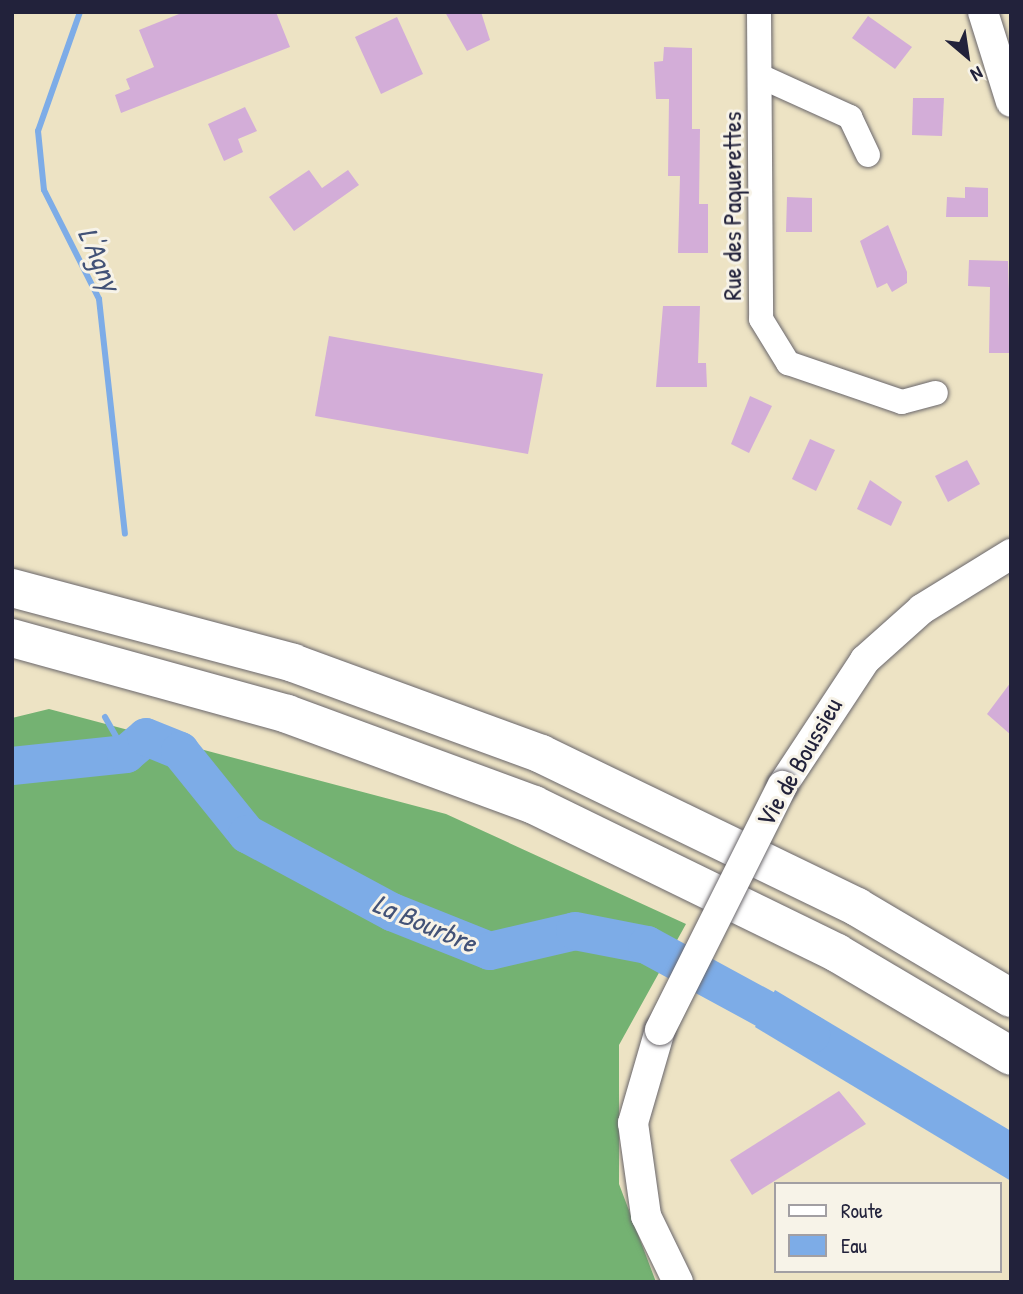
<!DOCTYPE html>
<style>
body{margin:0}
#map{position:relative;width:1023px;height:1294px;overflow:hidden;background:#ede3c4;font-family:"Patrick Hand",sans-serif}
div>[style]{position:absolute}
.forest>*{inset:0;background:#74b272}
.water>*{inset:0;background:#7dace7}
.stream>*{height:6px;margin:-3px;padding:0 3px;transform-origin:3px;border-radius:3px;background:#7dace7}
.river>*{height:38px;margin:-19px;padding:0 19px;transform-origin:19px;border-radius:19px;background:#7dace7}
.building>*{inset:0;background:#d3add8}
.roads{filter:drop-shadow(0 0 2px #69666b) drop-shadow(0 0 2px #69666b)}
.minor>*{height:24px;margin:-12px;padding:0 12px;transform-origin:12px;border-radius:12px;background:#fff}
.tertiary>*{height:30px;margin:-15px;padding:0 15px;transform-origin:15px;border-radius:15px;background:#fff}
.motorway>*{height:38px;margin:-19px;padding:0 19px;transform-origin:19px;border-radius:19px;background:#fff}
.bridges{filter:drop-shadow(0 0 2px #69666b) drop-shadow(0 0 2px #69666b)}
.tertiary-bridge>*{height:30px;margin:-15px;padding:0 15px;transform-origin:15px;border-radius:15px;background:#fff}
span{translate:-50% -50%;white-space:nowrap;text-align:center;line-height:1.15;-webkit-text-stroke:6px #f7f3e8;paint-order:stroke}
.street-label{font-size:26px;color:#22223b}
.water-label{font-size:28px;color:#425277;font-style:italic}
.frame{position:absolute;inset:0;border:14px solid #22223b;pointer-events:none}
.legend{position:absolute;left:774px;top:1182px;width:228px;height:91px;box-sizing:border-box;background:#f7f3e8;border:2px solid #a29fa3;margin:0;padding:9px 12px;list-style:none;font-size:21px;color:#22223b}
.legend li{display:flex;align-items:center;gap:14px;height:35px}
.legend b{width:35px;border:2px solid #a29fa3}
.north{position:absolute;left:932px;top:21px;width:70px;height:70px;-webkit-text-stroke:5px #f7f3e8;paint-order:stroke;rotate:151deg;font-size:19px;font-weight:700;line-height:28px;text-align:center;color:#22223b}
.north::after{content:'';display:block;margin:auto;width:24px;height:32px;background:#22223b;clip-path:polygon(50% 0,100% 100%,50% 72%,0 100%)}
</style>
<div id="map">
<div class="forest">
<i style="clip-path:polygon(49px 709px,446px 814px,686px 924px,619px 1045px,619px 1184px,656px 1282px,12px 1282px,12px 718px)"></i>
</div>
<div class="water">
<i style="clip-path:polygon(775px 990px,1011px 1131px,1011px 1181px,755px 1027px)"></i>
</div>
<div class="stream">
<i style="left:80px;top:12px;width:126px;rotate:109.4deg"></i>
<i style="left:38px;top:131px;width:59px;rotate:84.2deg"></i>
<i style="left:44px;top:190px;width:122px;rotate:63.2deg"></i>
<i style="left:99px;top:299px;width:236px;rotate:83.7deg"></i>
<i style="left:105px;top:717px;width:43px;rotate:60.4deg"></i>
</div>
<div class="river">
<i style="left:12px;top:766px;width:115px;rotate:-6deg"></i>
<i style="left:126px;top:754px;width:26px;rotate:-40deg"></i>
<i style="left:146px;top:737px;width:37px;rotate:22deg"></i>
<i style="left:180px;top:751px;width:107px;rotate:51.1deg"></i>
<i style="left:247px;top:834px;width:165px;rotate:28.3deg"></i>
<i style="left:392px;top:912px;width:105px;rotate:21.7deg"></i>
<i style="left:490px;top:951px;width:87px;rotate:-13.2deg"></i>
<i style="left:575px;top:931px;width:73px;rotate:11deg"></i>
<i style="left:647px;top:945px;width:187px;rotate:28.5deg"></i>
</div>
<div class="building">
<i style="clip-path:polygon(184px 12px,276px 12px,290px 47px,121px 113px,115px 95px,130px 89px,126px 79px,154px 67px,139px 30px)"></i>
<i style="clip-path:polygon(445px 12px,481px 12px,490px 40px,467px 51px)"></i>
<i style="clip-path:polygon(868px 16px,912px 47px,895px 69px,852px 38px)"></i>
<i style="clip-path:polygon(397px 17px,423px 74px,381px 94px,355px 37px)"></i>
<i style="clip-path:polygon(664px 47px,692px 48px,692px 129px,700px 129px,699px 204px,708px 204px,708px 253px,678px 253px,680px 176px,668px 176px,669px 99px,656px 99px,654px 62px,663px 61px)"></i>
<i style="clip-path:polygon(913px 98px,944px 98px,942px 136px,912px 135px)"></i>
<i style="clip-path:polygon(245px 107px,257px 131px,238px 139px,243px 152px,224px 161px,208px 124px)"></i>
<i style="clip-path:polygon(309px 170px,322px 188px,348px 170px,359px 185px,294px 231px,269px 197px)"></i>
<i style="clip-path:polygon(965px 187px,988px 188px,988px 217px,946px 217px,947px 197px,965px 198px)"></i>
<i style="clip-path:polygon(787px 197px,812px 198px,812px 232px,786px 232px)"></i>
<i style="clip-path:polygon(888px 225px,907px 272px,907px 283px,892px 292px,887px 283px,877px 288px,860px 241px)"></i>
<i style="clip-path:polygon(969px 260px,1008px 261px,1011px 353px,989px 353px,990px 287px,968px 286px)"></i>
<i style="clip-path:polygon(663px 306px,700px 306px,698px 363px,706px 363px,707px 387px,656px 387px)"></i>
<i style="clip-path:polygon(329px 336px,543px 374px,528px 454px,315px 416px)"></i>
<i style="clip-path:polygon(750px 396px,772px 406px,749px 453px,731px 444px)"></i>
<i style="clip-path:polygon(810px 439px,835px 450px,816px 491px,792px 479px)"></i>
<i style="clip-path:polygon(967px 460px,980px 484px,948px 502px,935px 476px)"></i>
<i style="clip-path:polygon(870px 480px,902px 502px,891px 526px,857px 509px)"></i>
<i style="clip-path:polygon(1011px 682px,1011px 735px,987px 714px)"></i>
<i style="clip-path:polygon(839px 1091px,866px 1124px,752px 1195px,730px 1160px)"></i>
</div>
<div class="roads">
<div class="minor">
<i style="left:759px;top:12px;width:307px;rotate:89.6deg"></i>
<i style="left:761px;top:319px;width:52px;rotate:58.5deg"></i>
<i style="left:788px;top:363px;width:120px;rotate:18.9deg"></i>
<i style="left:902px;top:402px;width:35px;rotate:-15deg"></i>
<i style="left:762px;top:77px;width:97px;rotate:24.4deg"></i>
<i style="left:850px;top:117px;width:42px;rotate:64.7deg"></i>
</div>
<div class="tertiary">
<i style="left:983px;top:12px;width:94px;rotate:72.7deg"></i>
<i style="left:782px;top:786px;width:151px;rotate:-56.6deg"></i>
<i style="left:865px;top:660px;width:76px;rotate:-41.8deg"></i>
<i style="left:922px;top:609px;width:105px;rotate:-31.7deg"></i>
<i style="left:660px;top:1030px;width:97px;rotate:106.2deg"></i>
<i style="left:633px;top:1123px;width:94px;rotate:82deg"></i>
<i style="left:646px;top:1216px;width:73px;rotate:64.1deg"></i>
</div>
<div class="motorway">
<i style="left:12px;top:588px;width:291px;rotate:14.9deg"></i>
<i style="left:293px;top:663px;width:264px;rotate:20.1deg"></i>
<i style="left:541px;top:754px;width:351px;rotate:25.8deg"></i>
<i style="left:857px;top:907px;width:179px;rotate:30.6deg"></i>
<i style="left:12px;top:638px;width:285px;rotate:15.4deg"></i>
<i style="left:287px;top:714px;width:263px;rotate:20.2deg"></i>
<i style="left:534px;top:805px;width:337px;rotate:26deg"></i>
<i style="left:837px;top:953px;width:202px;rotate:30.6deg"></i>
</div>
</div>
<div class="bridges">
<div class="tertiary-bridge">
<i style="left:660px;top:1030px;width:273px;rotate:-63.4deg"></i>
</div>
</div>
<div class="street-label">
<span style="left:732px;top:206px;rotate:-90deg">Rue des Paquerettes</span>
<span style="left:799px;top:762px;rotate:-60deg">Vie de Boussieu</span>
</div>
<div class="water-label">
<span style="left:100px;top:259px;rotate:66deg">L'Agny</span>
<span style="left:425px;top:923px;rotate:23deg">La Bourbre</span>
</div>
<div class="frame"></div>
<ul class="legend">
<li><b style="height:9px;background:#fff"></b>Route</li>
<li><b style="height:19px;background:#7dace7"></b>Eau</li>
</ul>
<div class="north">N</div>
</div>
